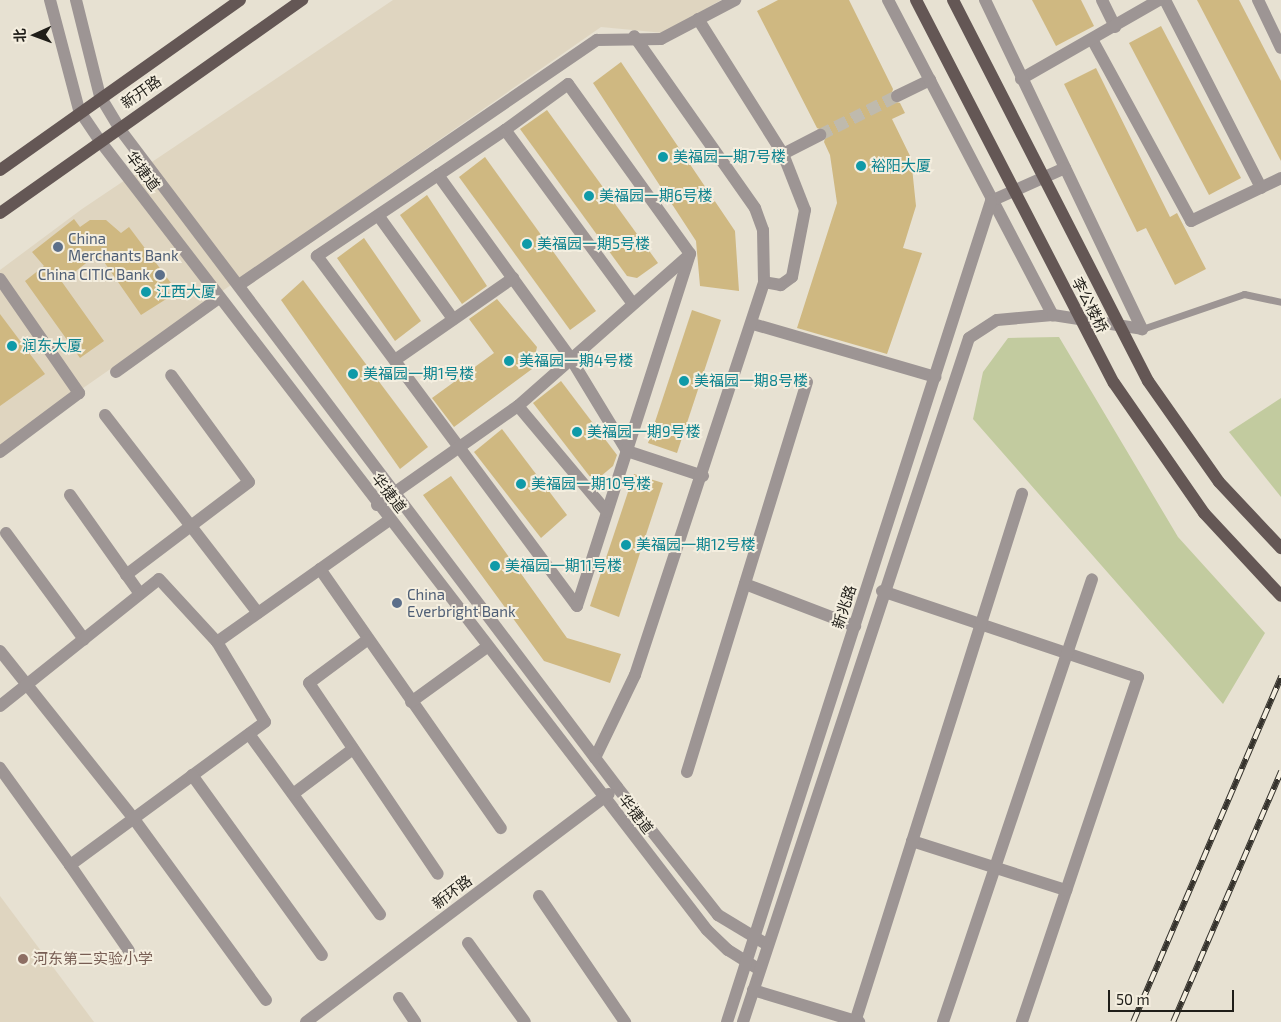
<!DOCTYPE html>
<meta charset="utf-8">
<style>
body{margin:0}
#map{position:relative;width:1281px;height:1022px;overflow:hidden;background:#e7e1d2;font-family:"Exo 2","Noto Sans SC",sans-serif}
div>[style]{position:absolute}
.built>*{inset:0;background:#dfd5c0}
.green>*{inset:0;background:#c2cb9f}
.building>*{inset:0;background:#cfb881}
.minor-tunnel>*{height:12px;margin-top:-6px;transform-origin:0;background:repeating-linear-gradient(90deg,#bfbaad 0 12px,transparent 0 18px)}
.service>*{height:7px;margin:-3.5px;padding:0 3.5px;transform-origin:3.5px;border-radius:3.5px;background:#9d9594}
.minor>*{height:12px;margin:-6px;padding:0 6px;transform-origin:6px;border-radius:6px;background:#9d9594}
.tertiary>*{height:12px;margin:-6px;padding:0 6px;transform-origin:6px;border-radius:6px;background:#9d9594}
.primary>*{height:12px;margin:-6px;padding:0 6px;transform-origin:6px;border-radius:6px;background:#645755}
.rail>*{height:5.5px;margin-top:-2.75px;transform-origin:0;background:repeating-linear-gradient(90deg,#f4eedf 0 11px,#35322c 0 22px);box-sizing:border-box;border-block:1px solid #35322c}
.primary-bridge>*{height:12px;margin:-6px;padding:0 6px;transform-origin:6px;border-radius:6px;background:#645755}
.dots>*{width:14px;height:14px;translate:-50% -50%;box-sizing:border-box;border:2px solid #f4eedf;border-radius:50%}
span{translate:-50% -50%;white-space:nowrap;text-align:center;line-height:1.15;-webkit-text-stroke:4px #f4eedf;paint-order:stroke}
.street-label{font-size:15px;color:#1f1d18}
.culture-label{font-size:15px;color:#0d838f}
.left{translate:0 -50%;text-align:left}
.service-label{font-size:15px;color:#4e5e75}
.right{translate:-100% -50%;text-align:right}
.education-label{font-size:15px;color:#785e54}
.north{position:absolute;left:10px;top:10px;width:50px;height:50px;-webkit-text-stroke:4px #f4eedf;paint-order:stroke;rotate:268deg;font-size:14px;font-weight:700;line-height:20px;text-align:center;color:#1f1d18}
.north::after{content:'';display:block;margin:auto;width:18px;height:22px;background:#1f1d18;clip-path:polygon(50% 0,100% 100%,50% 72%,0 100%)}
.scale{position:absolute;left:1108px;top:990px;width:126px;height:22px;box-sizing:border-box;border:2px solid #1f1d18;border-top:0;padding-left:6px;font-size:15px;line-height:18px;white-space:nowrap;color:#1f1d18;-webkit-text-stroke:4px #f4eedf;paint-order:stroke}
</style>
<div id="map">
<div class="built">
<i style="clip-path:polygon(393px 0,721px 0,664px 33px,601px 27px,0 446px,0 270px,82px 209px)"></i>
<i style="clip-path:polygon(0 896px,94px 1022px,0 1022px)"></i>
</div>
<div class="green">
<i style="clip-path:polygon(1059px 337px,1178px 537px,1265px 633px,1223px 704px,973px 419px,983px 372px,1008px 338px)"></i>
<i style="clip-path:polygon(1281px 398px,1281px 497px,1229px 432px)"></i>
</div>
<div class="building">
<i style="clip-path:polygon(778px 0,849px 0,893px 89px,890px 100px,900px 103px,905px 113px,892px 119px,911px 158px,916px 206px,903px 248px,922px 253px,887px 354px,797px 328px,837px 203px,830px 155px,824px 142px,827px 132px,817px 128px,757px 11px)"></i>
<i style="clip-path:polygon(1032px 0,1081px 0,1094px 26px,1056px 46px)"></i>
<i style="clip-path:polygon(1197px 0,1239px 0,1281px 81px,1281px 161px)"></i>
<i style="clip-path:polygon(1161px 26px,1241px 178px,1209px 195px,1129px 43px)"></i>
<i style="clip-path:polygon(621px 62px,735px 231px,739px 291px,700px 286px,696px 241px,593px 83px)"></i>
<i style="clip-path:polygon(1096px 68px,1170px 217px,1177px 213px,1206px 269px,1175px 285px,1146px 228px,1137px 232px,1064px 84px)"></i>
<i style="clip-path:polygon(547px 110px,658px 263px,637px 278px,627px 276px,520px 129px)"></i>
<i style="clip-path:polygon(485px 157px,596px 311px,570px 330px,459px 177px)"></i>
<i style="clip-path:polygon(427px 195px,487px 286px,462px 304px,400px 215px)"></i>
<i style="clip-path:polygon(74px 219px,80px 227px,90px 220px,106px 220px,121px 233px,129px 227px,171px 283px,166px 288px,171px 296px,141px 315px,102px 259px,90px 260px,62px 282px,104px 341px,80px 358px,25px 281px,44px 266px,32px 252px)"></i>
<i style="clip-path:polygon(364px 238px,421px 321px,395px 341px,337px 258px)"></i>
<i style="clip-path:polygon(303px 280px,428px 447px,400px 469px,281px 300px)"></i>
<i style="clip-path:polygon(497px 299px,537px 347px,532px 369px,454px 427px,432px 398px,494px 353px,469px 319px)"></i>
<i style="clip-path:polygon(692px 310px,721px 320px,677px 453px,648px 443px)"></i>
<i style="clip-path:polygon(0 314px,45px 374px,0 406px)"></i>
<i style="clip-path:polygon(561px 381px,617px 455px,613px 466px,594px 482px,533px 403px)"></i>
<i style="clip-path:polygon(502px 429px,567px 515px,541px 538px,474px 452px)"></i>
<i style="clip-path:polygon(634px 474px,663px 483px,619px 617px,590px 606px)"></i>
<i style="clip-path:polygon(451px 476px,567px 638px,621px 654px,610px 683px,544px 661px,423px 495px)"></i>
</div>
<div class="minor-tunnel">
<i style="left:820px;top:135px;width:86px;rotate:-26.9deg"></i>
</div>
<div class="service">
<i style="left:1142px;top:329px;width:108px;rotate:-18.9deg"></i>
<i style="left:1244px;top:294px;width:38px;rotate:12deg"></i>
</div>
<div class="minor">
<i style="left:1102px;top:0;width:30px;rotate:64deg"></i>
<i style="left:1165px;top:0;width:211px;rotate:62.9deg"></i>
<i style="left:1258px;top:0;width:53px;rotate:64.4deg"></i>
<i style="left:698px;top:19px;width:160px;rotate:57.8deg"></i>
<i style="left:783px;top:154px;width:60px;rotate:68.6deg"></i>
<i style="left:805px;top:210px;width:68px;rotate:101deg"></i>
<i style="left:792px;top:277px;width:14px;rotate:144deg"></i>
<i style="left:781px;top:285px;width:17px;rotate:-170deg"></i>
<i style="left:1093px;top:41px;width:205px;rotate:61.4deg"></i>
<i style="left:1191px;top:221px;width:100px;rotate:-25.5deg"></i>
<i style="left:1021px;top:79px;width:159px;rotate:-29.8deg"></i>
<i style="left:897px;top:96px;width:37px;rotate:-26deg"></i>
<i style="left:505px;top:130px;width:81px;rotate:146.1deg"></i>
<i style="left:438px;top:175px;width:227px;rotate:54.1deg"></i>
<i style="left:571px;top:359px;width:108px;rotate:58.7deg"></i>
<i style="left:627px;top:451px;width:80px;rotate:18.2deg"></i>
<i style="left:783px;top:154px;width:42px;rotate:-27.2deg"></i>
<i style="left:438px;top:175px;width:146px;rotate:146.2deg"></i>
<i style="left:317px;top:256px;width:436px;rotate:53.4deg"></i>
<i style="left:577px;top:606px;width:370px;rotate:-72.2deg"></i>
<i style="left:380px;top:218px;width:125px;rotate:54.1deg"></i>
<i style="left:0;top:279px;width:139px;rotate:55.3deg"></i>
<i style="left:79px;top:393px;width:99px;rotate:143.2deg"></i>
<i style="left:239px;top:285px;width:434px;rotate:-34.4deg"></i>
<i style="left:597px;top:40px;width:64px;rotate:-0.9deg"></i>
<i style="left:661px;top:39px;width:84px;rotate:-27.8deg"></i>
<i style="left:633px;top:304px;width:216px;rotate:-126.3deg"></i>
<i style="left:505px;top:130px;width:78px;rotate:-36.1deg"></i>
<i style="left:568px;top:84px;width:209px;rotate:54.3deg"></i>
<i style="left:753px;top:324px;width:190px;rotate:16.2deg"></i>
<i style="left:395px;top:360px;width:144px;rotate:-34.8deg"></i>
<i style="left:116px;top:372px;width:127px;rotate:-35.7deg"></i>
<i style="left:518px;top:406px;width:138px;rotate:50deg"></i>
<i style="left:105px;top:415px;width:250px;rotate:52.3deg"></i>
<i style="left:70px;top:495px;width:121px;rotate:54.7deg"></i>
<i style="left:377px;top:505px;width:172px;rotate:-35.1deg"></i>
<i style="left:518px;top:406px;width:228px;rotate:-41.4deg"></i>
<i style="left:6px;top:533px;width:132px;rotate:53.7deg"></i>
<i style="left:320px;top:569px;width:316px;rotate:55.1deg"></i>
<i style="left:126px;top:575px;width:154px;rotate:-37.1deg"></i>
<i style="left:249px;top:482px;width:132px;rotate:-126.1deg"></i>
<i style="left:745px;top:584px;width:118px;rotate:20.9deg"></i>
<i style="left:882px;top:591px;width:270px;rotate:18.6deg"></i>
<i style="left:1138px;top:677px;width:364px;rotate:108.6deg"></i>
<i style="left:367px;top:640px;width:72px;rotate:143.4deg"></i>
<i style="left:309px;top:683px;width:230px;rotate:56deg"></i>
<i style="left:217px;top:642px;width:211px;rotate:-35.3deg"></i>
<i style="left:0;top:651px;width:215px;rotate:51.4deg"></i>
<i style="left:134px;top:819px;width:224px;rotate:53.9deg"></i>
<i style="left:411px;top:702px;width:94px;rotate:-35.9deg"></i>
<i style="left:0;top:706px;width:203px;rotate:-38.6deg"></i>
<i style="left:159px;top:579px;width:86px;rotate:47.4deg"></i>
<i style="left:217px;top:642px;width:93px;rotate:59deg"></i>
<i style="left:265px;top:722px;width:242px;rotate:143.7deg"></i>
<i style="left:70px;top:865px;width:120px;rotate:-125.8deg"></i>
<i style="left:249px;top:734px;width:223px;rotate:54deg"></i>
<i style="left:595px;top:758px;width:92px;rotate:-64.3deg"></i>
<i style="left:635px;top:675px;width:414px;rotate:-71.8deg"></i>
<i style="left:764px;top:282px;width:52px;rotate:-91.1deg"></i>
<i style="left:763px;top:230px;width:23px;rotate:-110deg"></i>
<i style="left:755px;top:208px;width:210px;rotate:-125.1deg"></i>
<i style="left:687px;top:772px;width:408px;rotate:-72.9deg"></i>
<i style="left:192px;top:775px;width:222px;rotate:54.2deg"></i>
<i style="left:293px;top:794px;width:75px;rotate:-36.9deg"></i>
<i style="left:912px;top:841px;width:162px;rotate:17.7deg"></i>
<i style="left:70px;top:865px;width:104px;rotate:55.5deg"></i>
<i style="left:539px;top:896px;width:153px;rotate:55.7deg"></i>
<i style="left:468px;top:943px;width:97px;rotate:54.2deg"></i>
<i style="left:753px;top:990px;width:111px;rotate:16.8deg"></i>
<i style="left:399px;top:998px;width:29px;rotate:56deg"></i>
<i style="left:855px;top:1022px;width:554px;rotate:-72.45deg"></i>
<i style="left:943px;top:1022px;width:467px;rotate:-71.4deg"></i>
</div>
<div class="tertiary">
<i style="left:50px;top:0;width:114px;rotate:75.2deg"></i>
<i style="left:79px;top:110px;width:37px;rotate:56deg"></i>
<i style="left:100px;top:141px;width:995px;rotate:52.43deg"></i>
<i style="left:707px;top:930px;width:29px;rotate:44deg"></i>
<i style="left:728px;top:950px;width:36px;rotate:32deg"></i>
<i style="left:76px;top:0;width:99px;rotate:76deg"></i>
<i style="left:100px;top:96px;width:37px;rotate:59deg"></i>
<i style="left:119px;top:128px;width:826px;rotate:52.92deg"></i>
<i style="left:617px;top:787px;width:163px;rotate:51.7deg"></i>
<i style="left:718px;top:915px;width:58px;rotate:31deg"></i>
<i style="left:888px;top:0;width:356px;rotate:62.4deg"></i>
<i style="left:985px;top:0;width:365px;rotate:64.5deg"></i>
<i style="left:991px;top:201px;width:81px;rotate:-24deg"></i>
<i style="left:306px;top:1022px;width:379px;rotate:-37deg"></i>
<i style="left:727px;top:1022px;width:862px;rotate:-72.17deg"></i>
<i style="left:743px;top:1022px;width:720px;rotate:-71.72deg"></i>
<i style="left:969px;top:338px;width:33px;rotate:-33deg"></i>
<i style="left:997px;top:320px;width:56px;rotate:-5.1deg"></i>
<i style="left:1053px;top:315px;width:90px;rotate:8.9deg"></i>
</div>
<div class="primary">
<i style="left:0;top:170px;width:294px;rotate:-35.3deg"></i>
<i style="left:0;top:213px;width:370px;rotate:-35.2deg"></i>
</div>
<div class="rail">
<i style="left:1133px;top:1022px;width:376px;rotate:-66.8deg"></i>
<i style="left:1173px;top:1022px;width:273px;rotate:-66.7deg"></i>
</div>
<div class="primary-bridge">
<i style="left:916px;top:0;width:431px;rotate:62.7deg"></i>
<i style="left:1114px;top:383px;width:158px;rotate:55.3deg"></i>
<i style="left:1204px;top:513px;width:113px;rotate:47.1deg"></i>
<i style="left:953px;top:0;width:428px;rotate:62.9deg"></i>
<i style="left:1148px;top:381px;width:123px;rotate:54.9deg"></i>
<i style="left:1219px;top:482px;width:91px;rotate:46.8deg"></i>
</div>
<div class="dots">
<i style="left:663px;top:157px;background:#0f9aa8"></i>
<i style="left:861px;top:166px;background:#0f9aa8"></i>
<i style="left:589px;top:196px;background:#0f9aa8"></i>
<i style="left:527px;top:244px;background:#0f9aa8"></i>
<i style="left:58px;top:247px;background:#5c6f8a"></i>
<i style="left:160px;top:275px;background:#5c6f8a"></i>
<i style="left:146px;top:292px;background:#0f9aa8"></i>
<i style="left:12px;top:346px;background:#0f9aa8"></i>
<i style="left:509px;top:361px;background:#0f9aa8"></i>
<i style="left:353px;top:374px;background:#0f9aa8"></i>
<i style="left:684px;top:381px;background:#0f9aa8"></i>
<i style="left:577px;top:432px;background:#0f9aa8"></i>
<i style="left:521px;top:484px;background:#0f9aa8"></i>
<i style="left:626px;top:545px;background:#0f9aa8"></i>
<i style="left:495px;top:566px;background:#0f9aa8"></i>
<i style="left:397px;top:603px;background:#5c6f8a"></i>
<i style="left:23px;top:959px;background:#8d6e63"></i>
</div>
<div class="street-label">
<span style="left:141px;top:92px;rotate:-35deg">新开路</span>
<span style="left:143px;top:171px;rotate:53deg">华捷道</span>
<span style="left:1090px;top:305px;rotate:63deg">李公楼桥</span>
<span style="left:389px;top:493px;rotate:52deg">华捷道</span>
<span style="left:844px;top:607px;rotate:-72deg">新兆路</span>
<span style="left:636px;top:814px;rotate:52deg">华捷道</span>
<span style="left:452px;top:892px;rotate:-37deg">新环路</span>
</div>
<div class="culture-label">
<span class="left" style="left:673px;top:157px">美福园一期7号楼</span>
<span class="left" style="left:871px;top:166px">裕阳大厦</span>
<span class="left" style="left:599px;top:196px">美福园一期6号楼</span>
<span class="left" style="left:537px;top:244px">美福园一期5号楼</span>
<span class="left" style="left:156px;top:292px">江西大厦</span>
<span class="left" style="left:22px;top:346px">润东大厦</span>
<span class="left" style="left:519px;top:361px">美福园一期4号楼</span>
<span class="left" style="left:363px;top:374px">美福园一期1号楼</span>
<span class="left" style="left:694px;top:381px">美福园一期8号楼</span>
<span class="left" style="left:587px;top:432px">美福园一期9号楼</span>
<span class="left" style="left:531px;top:484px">美福园一期10号楼</span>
<span class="left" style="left:636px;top:545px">美福园一期12号楼</span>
<span class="left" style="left:505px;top:566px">美福园一期11号楼</span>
</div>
<div class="service-label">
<span class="left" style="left:68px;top:247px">China<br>Merchants Bank</span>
<span class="right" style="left:150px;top:275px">China CITIC Bank</span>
<span class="left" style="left:407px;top:603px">China<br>Everbright Bank</span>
</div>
<div class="education-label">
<span class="left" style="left:33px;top:959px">河东第二实验小学</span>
</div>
<div class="north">北</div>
<div class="scale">50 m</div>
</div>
